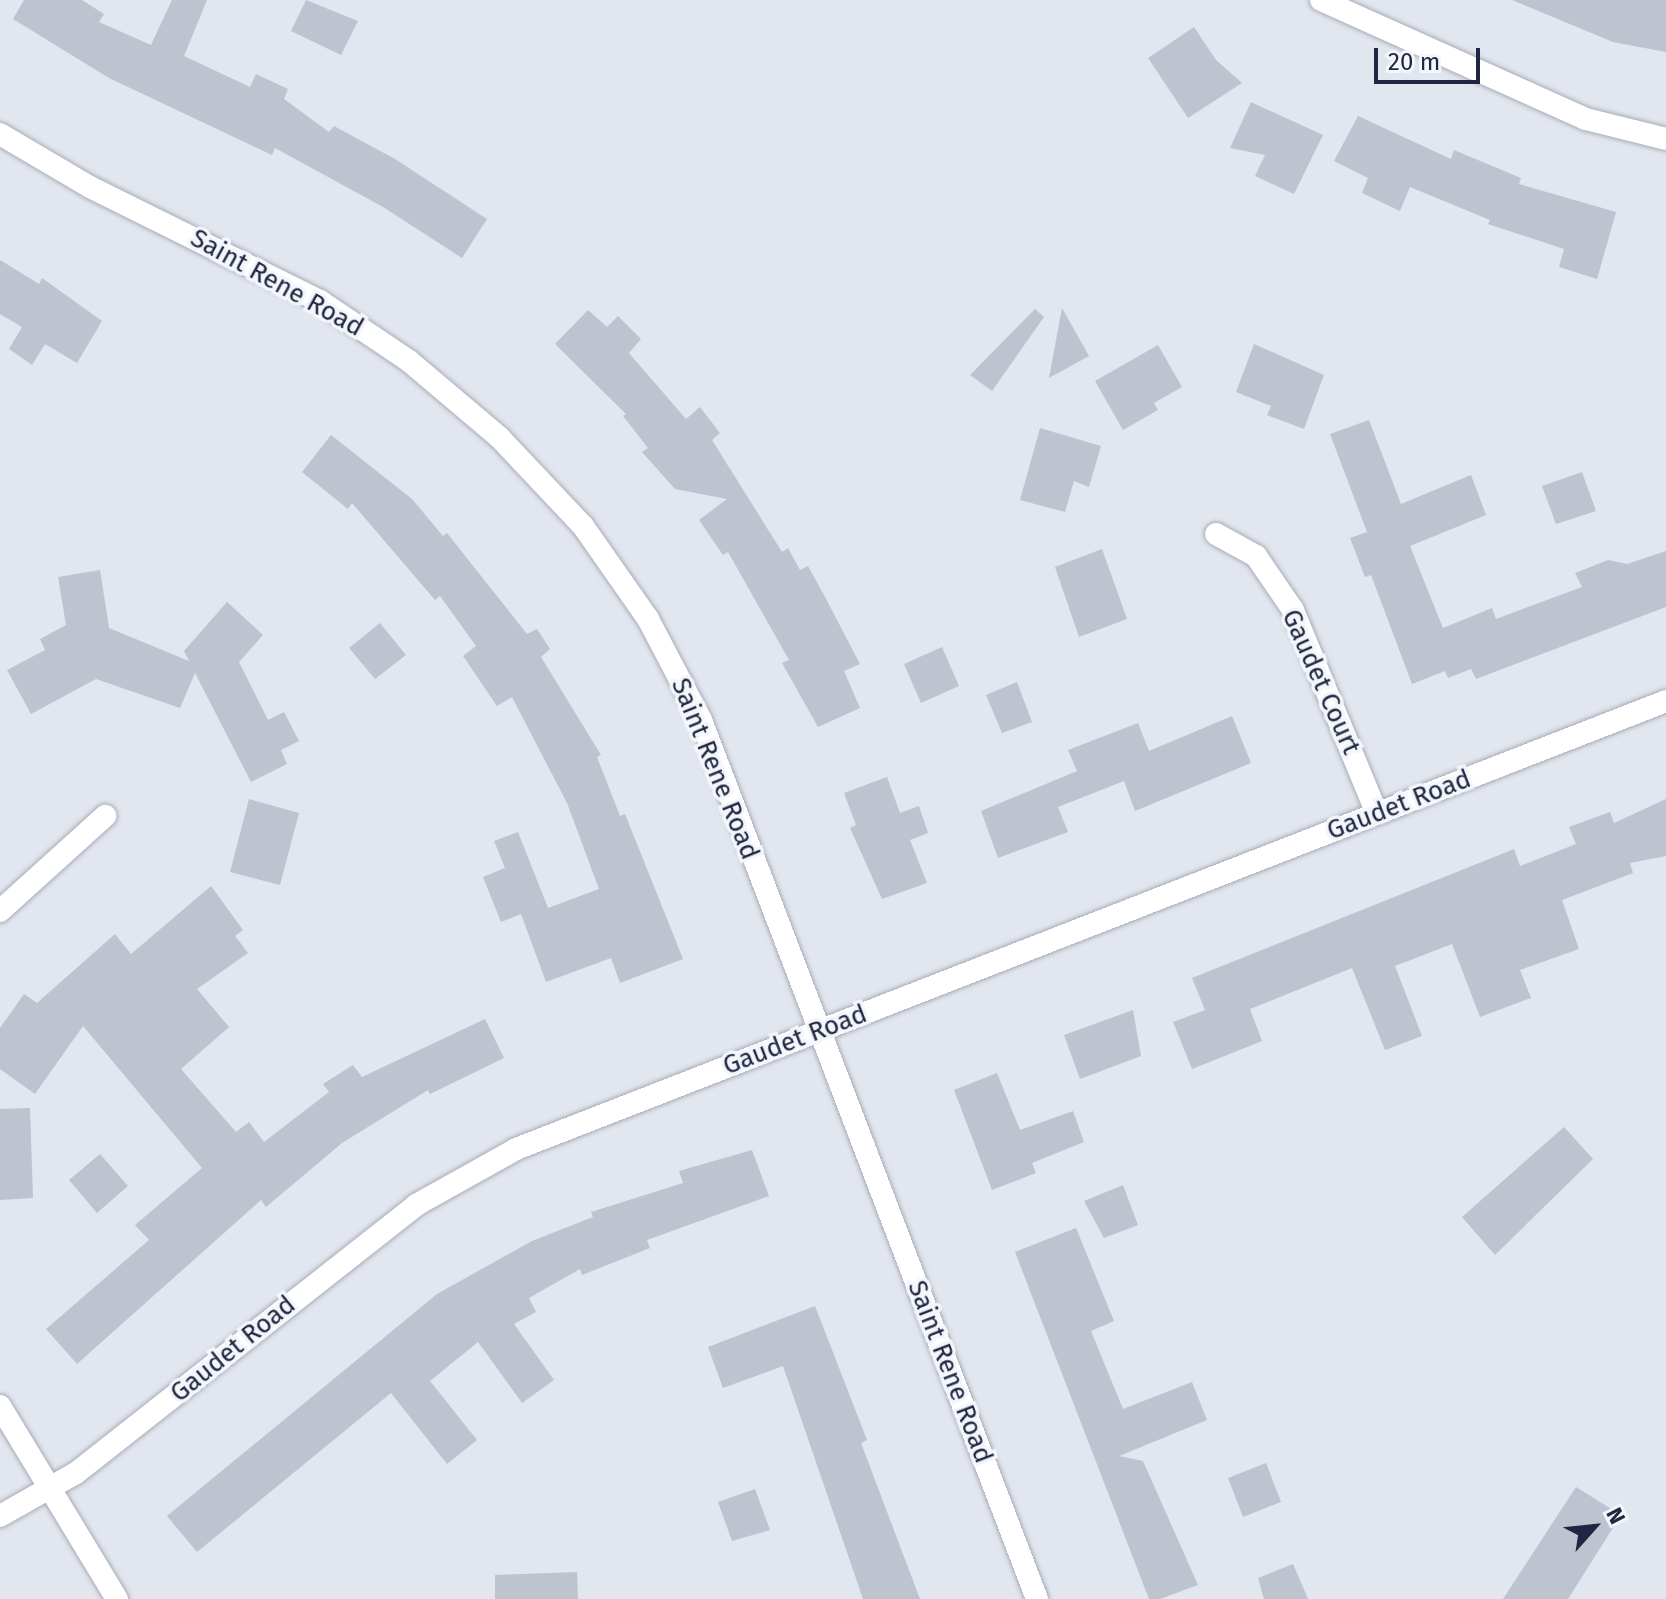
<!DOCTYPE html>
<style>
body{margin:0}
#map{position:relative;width:1666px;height:1599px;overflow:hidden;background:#e2e6ee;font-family:"Fira Sans",sans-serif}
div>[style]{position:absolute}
.building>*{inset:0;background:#bdc3cf}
.roads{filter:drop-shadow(0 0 2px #a8acba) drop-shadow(0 0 2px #a8acba)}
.minor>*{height:22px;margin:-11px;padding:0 11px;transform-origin:11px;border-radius:11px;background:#fff}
span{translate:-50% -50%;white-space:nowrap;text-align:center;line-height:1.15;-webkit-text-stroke:7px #f3f6fa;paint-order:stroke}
.street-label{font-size:26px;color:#202641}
.north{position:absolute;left:1554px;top:1487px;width:80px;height:80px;-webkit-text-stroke:6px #f3f6fa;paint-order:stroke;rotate:63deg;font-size:22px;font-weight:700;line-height:32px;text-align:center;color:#202641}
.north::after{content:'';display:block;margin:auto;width:28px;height:36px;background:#202641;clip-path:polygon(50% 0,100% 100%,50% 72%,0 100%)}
.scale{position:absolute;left:1374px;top:48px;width:106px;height:36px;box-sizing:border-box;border:4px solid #202641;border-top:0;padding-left:10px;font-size:24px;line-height:28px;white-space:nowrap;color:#202641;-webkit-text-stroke:6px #f3f6fa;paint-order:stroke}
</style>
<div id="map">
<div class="building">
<i style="clip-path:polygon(24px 0,82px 0,104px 14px,99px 22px,151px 45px,172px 0,207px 0,184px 56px,250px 87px,256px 74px,288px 89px,284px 99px,329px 132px,334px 126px,395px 159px,487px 219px,462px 258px,383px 207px,275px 148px,272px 155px,109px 78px,13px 19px)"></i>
<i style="clip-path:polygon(306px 0,358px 21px,341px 55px,291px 31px)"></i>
<i style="clip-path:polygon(1512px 0,1666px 0,1666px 52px,1613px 42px)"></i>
<i style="clip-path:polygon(1194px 27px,1216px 60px,1242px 83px,1188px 118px,1148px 58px)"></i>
<i style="clip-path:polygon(1251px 102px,1323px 135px,1294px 194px,1255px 176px,1265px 155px,1230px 148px)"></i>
<i style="clip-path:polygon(1358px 116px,1451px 159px,1454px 150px,1521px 178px,1519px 184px,1616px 212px,1597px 279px,1559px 267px,1564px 249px,1488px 224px,1490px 220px,1410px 187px,1400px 211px,1362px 193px,1368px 178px,1334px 161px)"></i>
<i style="clip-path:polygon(0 260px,39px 284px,42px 278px,102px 321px,77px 363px,45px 344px,32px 365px,9px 349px,22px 327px,0 314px)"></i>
<i style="clip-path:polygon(1062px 308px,1089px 356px,1049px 378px)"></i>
<i style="clip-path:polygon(1035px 309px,1044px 317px,992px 391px,970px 375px)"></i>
<i style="clip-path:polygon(588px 310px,607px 327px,618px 316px,641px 339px,629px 353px,686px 419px,700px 407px,720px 433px,712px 440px,782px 552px,788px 548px,800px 570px,808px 566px,824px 595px,860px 664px,844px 671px,860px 708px,818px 727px,782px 663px,789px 660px,728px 552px,723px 555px,699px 520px,727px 499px,675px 489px,642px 452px,648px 448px,623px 416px,626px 414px,555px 344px)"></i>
<i style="clip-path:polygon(1254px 344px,1324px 375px,1304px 429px,1267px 415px,1271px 406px,1236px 392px)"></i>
<i style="clip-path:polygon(1158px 345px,1182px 387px,1154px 403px,1158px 410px,1123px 430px,1095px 381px)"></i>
<i style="clip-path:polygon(1369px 420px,1401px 504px,1471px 475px,1486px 515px,1410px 546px,1443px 628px,1492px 608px,1496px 619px,1582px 587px,1575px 573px,1608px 560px,1627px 564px,1666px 551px,1666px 607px,1476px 679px,1471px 669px,1448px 678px,1445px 671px,1412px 684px,1371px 575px,1365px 577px,1350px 538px,1367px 532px,1330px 434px)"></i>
<i style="clip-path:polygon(1040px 428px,1101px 446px,1089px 487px,1074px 481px,1065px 512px,1020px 500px)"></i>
<i style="clip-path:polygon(331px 435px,412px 499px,443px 536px,447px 533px,527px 634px,537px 629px,550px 649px,541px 657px,601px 755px,597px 757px,620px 816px,625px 814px,683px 959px,620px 983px,611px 958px,546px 982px,521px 914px,501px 922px,483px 877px,505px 868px,494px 841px,518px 832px,548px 908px,599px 889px,567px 803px,512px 697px,497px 706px,463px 656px,476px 646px,440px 596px,435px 600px,352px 503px,348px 509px,302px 472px)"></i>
<i style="clip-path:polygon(1582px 472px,1596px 511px,1556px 524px,1542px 486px)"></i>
<i style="clip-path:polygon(1102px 549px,1127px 619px,1079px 637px,1055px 567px)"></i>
<i style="clip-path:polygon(100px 570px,109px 628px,189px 661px,184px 651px,227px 602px,263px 635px,239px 662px,268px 720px,284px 712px,299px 741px,281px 750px,287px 764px,251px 782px,195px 673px,180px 708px,96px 679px,31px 714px,7px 670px,45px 650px,40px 639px,66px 625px,58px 577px)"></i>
<i style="clip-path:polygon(380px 623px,406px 655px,375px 679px,349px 648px)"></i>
<i style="clip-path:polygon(942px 647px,959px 686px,921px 703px,904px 664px)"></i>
<i style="clip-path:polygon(1017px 682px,1032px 722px,1002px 733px,986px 695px)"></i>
<i style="clip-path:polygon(1232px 716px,1251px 763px,1135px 811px,1124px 781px,1058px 807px,1068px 832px,998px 858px,981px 811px,1077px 771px,1068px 750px,1138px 723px,1149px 751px)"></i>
<i style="clip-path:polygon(887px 777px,900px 813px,919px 806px,928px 833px,910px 840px,927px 883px,882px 899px,850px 828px,856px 825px,844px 793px)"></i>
<i style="clip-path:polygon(249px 799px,299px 813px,280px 885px,230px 872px)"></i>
<i style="clip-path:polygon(1666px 799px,1666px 856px,1630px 863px,1633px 873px,1562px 900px,1579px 949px,1520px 970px,1531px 998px,1480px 1017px,1452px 944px,1395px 966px,1422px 1036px,1385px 1050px,1352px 968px,1250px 1009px,1262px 1041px,1192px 1069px,1173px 1022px,1205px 1010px,1192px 978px,1514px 849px,1520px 866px,1576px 844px,1569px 827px,1610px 812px,1614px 823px)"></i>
<i style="clip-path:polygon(211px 886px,243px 930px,235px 936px,248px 953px,197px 989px,229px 1027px,181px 1069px,236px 1132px,249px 1122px,264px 1142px,329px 1092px,323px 1084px,353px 1065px,362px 1077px,485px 1019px,504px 1058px,430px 1094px,428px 1090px,342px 1143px,266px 1207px,261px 1200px,77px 1364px,46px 1329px,149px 1240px,135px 1225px,202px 1168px,83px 1026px,35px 1094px,0 1069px,0 1028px,24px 994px,37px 1003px,115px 934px,131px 954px)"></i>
<i style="clip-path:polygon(1133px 1010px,1141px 1056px,1080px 1079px,1064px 1035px)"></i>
<i style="clip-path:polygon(997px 1073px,1020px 1130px,1073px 1111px,1084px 1142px,1032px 1163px,1036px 1173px,992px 1190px,954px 1090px)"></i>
<i style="clip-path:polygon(30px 1108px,33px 1198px,0 1200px,0 1109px)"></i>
<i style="clip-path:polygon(1564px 1127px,1593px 1159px,1495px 1255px,1462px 1217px)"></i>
<i style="clip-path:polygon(752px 1150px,769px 1196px,647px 1240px,650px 1248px,582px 1275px,580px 1269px,529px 1298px,536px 1312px,514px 1324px,554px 1380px,522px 1403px,478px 1342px,430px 1381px,477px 1440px,447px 1464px,391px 1393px,197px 1552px,167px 1516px,437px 1294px,532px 1241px,593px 1217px,591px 1212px,683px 1183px,679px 1171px)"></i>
<i style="clip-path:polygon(100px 1154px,128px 1186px,97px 1213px,69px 1180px)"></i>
<i style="clip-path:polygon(1123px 1185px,1138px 1225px,1104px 1238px,1084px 1201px)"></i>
<i style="clip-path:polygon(1076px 1228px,1114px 1321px,1091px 1331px,1123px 1409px,1192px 1382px,1207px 1420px,1119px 1456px,1143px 1461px,1198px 1585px,1160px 1599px,1149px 1599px,1015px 1252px)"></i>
<i style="clip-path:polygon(815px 1306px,867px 1440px,861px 1443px,920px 1599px,863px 1599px,783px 1366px,723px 1388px,708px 1347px)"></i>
<i style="clip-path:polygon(1266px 1463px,1281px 1502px,1243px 1517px,1228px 1478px)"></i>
<i style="clip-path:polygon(1576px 1487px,1621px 1515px,1568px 1599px,1503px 1599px)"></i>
<i style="clip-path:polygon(755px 1489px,770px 1530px,732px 1541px,718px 1502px)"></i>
<i style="clip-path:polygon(1293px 1564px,1308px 1599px,1264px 1599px,1258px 1578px)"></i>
<i style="clip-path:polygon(577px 1572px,578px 1599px,495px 1599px,495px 1575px)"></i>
</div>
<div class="roads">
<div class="minor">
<i style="left:1321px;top:0;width:290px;rotate:24.2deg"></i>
<i style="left:1586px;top:119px;width:82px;rotate:14deg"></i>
<i style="left:0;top:134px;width:104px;rotate:30.5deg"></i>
<i style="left:90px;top:187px;width:257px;rotate:26.4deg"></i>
<i style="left:320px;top:301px;width:107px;rotate:34deg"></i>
<i style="left:409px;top:361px;width:118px;rotate:40.2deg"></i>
<i style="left:499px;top:437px;width:122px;rotate:46.7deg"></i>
<i style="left:583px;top:526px;width:113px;rotate:55deg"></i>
<i style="left:648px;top:619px;width:114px;rotate:62.3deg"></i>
<i style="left:701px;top:720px;width:941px;rotate:69.08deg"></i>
<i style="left:1216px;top:534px;width:46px;rotate:28.8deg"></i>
<i style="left:1256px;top:556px;width:65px;rotate:55.6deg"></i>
<i style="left:1293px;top:610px;width:217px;rotate:67.6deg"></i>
<i style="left:0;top:911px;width:142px;rotate:-42.1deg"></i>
<i style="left:0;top:1406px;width:226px;rotate:58.8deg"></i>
<i style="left:0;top:1516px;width:87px;rotate:-29.5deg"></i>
<i style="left:76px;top:1473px;width:433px;rotate:-38.2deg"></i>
<i style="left:416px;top:1205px;width:115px;rotate:-29.2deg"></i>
<i style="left:516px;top:1149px;width:1234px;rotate:-21.28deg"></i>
</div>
</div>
<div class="street-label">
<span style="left:277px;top:283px;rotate:29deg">Saint Rene Road</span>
<span style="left:1321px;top:682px;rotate:66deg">Gaudet Court</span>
<span style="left:715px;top:769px;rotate:68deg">Saint Rene Road</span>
<span style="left:1399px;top:805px;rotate:-21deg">Gaudet Road</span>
<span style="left:795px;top:1040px;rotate:-21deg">Gaudet Road</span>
<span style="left:233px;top:1349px;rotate:-39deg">Gaudet Road</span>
<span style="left:950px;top:1372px;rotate:69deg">Saint Rene Road</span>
</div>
<div class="north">N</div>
<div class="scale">20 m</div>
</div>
